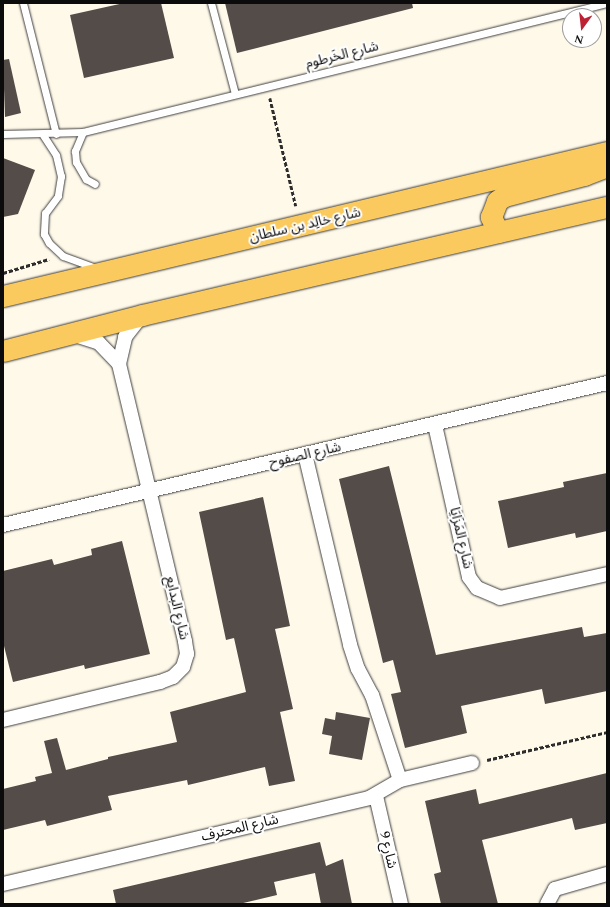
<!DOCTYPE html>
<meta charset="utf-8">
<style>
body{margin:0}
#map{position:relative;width:610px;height:907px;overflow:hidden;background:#fff9ea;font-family:Spectral,"Noto Sans Arabic",serif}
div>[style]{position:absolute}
.building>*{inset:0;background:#544c48}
.path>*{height:2.5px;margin-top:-1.25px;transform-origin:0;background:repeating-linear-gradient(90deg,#2d2d2d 0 4px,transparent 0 6px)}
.roads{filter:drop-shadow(0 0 1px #3e3e3e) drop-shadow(0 0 1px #3e3e3e)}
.service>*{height:7px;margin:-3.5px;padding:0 3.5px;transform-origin:3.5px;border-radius:3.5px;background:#fff}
.minor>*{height:14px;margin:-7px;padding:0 7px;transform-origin:7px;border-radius:7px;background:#fff}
.primary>*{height:21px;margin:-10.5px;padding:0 10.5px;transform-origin:10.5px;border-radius:10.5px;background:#fbca5e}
span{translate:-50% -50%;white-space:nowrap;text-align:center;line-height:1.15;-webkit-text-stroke:4px #fff;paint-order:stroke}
.street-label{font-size:14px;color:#0b0b0b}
.frame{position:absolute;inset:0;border:4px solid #0b0b0b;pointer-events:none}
.north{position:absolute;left:562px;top:8px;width:40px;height:40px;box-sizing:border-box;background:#fff;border:1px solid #9d9d9d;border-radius:50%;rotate:195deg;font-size:11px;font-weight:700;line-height:16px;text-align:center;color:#0b0b0b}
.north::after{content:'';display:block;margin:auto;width:14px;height:18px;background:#bd2234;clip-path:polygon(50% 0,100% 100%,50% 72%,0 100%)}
</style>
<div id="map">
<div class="building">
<i style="clip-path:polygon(124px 3px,161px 3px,174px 58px,84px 78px,70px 15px)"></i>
<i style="clip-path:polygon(225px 3px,412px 3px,413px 8px,237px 53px)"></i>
<i style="clip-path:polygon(9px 59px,21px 113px,5px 117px,3px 60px)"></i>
<i style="clip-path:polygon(3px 158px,35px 170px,18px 214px,3px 217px)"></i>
<i style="clip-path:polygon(389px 466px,436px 655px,582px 627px,584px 637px,607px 633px,607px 691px,545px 704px,542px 689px,461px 706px,467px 733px,405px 748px,391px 694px,401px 692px,393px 660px,383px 663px,339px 479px)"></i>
<i style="clip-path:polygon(607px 473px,607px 531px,576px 538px,575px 533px,508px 548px,498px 501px,564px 487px,563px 482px)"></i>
<i style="clip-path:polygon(263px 497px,290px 626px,275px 629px,293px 709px,280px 712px,295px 781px,269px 786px,265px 767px,188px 785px,187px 780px,108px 796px,112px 810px,47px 826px,45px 820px,3px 830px,3px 789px,36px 781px,35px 777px,52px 773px,44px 741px,57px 738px,66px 770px,108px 759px,108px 757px,177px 742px,170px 712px,246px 692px,234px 638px,226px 640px,199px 512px)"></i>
<i style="clip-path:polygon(122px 541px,150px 654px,85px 669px,84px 665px,13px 682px,3px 642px,3px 571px,52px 559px,54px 565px,92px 555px,91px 549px)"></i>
<i style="clip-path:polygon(336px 712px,370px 718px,362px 760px,329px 754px,332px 736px,322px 734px,325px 718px,335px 720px)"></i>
<i style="clip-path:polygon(607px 773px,607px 823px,575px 830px,572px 818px,482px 840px,498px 904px,441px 904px,434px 874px,441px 872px,425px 801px,476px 789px,479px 804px)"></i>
<i style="clip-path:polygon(320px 842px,326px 866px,343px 859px,352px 904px,321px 904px,315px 873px,274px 882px,277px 895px,239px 904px,116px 904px,113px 890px)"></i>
</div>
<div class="path">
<i style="left:270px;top:98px;width:111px;rotate:76.5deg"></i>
<i style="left:3px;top:273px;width:48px;rotate:-16.9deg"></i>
<i style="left:487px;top:760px;width:123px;rotate:-13.1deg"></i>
</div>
<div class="roads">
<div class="service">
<i style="left:23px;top:3px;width:135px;rotate:75.9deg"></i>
<i style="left:211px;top:3px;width:94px;rotate:75.2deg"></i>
<i style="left:83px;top:132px;width:21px;rotate:113deg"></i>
<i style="left:75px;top:151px;width:11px;rotate:85deg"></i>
<i style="left:76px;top:162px;width:20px;rotate:60deg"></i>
<i style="left:86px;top:179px;width:10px;rotate:29deg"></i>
<i style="left:3px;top:134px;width:80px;rotate:-1.4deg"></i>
<i style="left:83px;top:132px;width:540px;rotate:-13.83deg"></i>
<i style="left:43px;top:135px;width:24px;rotate:57deg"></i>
<i style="left:56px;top:155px;width:22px;rotate:77deg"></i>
<i style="left:61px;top:176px;width:20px;rotate:99deg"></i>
<i style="left:58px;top:196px;width:21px;rotate:127deg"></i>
<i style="left:45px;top:213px;width:21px;rotate:93deg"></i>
<i style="left:44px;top:234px;width:10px;rotate:61deg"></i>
<i style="left:49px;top:243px;width:19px;rotate:43deg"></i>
<i style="left:63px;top:256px;width:35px;rotate:20deg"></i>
</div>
<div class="minor">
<i style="left:72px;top:334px;width:28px;rotate:18deg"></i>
<i style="left:99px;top:343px;width:29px;rotate:46deg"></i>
<i style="left:435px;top:425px;width:156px;rotate:77.4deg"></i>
<i style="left:469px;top:577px;width:14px;rotate:54deg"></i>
<i style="left:477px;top:588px;width:25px;rotate:23deg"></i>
<i style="left:500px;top:598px;width:110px;rotate:-12.6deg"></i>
<i style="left:305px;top:454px;width:196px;rotate:76.7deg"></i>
<i style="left:350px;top:645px;width:25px;rotate:72deg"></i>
<i style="left:358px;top:669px;width:30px;rotate:62deg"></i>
<i style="left:372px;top:695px;width:89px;rotate:71.8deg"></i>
<i style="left:3px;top:525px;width:620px;rotate:-13.23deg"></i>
<i style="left:3px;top:720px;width:162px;rotate:-13.6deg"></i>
<i style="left:160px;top:682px;width:14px;rotate:-21deg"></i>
<i style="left:173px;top:677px;width:14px;rotate:-45deg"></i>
<i style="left:183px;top:667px;width:14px;rotate:-73deg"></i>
<i style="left:187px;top:654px;width:13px;rotate:-99deg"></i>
<i style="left:185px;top:641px;width:285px;rotate:-103.4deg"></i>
<i style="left:119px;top:364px;width:28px;rotate:-77deg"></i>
<i style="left:125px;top:337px;width:28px;rotate:-52deg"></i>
<i style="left:376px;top:796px;width:111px;rotate:77deg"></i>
<i style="left:3px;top:884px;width:376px;rotate:-13.2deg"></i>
<i style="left:369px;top:798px;width:36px;rotate:-30deg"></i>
<i style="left:400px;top:780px;width:74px;rotate:-13.3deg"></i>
<i style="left:547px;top:904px;width:17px;rotate:-62deg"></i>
<i style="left:555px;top:889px;width:54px;rotate:-16.1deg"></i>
</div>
<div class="primary">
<i style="left:498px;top:232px;width:17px;rotate:-115deg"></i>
<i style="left:491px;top:217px;width:17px;rotate:-69deg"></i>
<i style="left:497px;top:201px;width:9px;rotate:-36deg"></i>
<i style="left:504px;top:196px;width:83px;rotate:-14.7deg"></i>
<i style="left:584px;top:175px;width:25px;rotate:-21deg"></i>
<i style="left:3px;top:296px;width:621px;rotate:-13.41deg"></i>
<i style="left:3px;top:351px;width:144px;rotate:-14.5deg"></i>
<i style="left:142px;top:315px;width:477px;rotate:-13.1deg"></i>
</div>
</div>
<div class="street-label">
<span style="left:342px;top:55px;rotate:-14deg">شارع الخَرطوم</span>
<span style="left:305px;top:225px;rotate:-13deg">شارع خالِد بن سلطان</span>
<span style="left:305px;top:455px;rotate:-13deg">شارع الصفوح</span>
<span style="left:461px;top:538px;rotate:77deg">شارع المَزَايَا</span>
<span style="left:177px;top:608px;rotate:77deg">شارع البدايع</span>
<span style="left:240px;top:828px;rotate:-13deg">شارع المحترف</span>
<span style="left:388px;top:850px;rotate:77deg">شارع 9</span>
</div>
<div class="frame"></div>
<div class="north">N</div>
</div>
